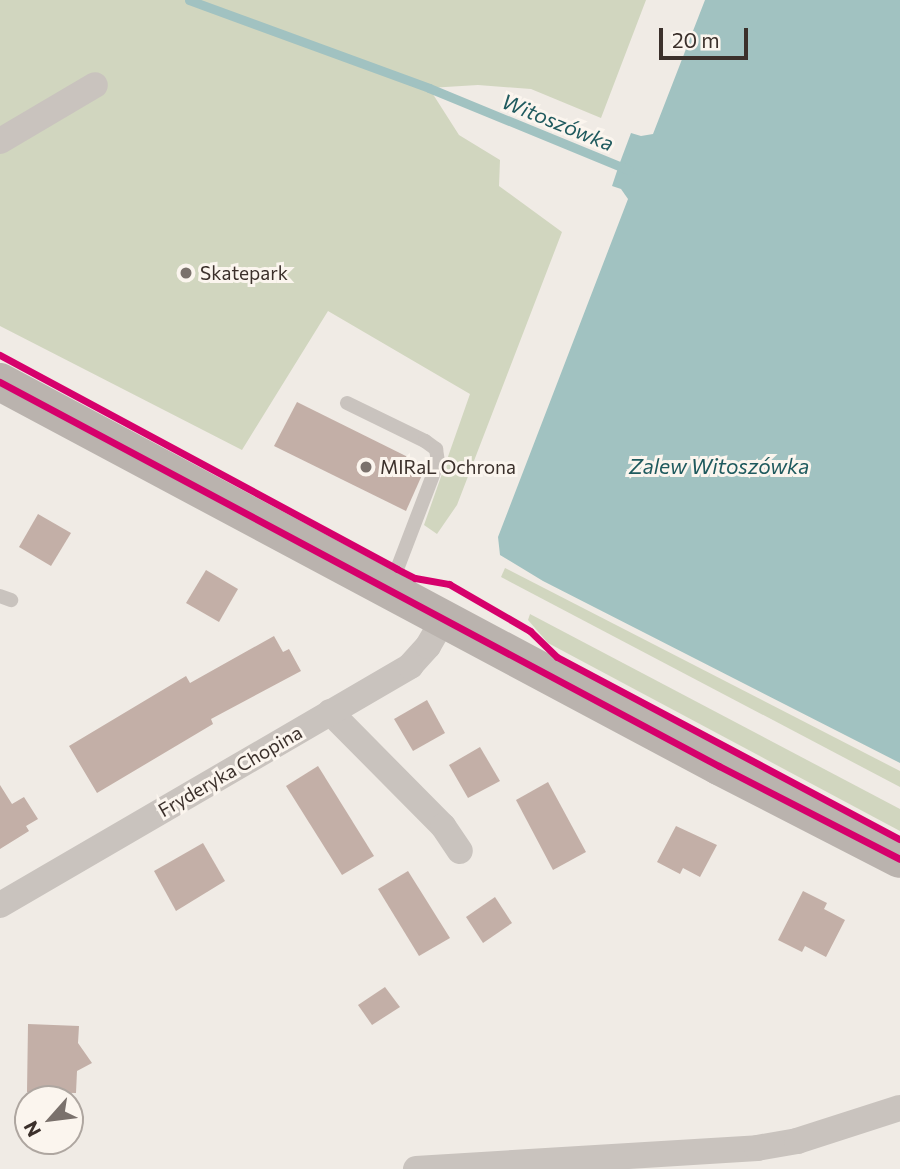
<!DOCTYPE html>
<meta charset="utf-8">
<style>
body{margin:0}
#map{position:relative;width:900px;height:1169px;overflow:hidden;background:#f0ebe5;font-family:Commissioner,sans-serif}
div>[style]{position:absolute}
.green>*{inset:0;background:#d1d6bf}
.water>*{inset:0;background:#a1c2c1}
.stream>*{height:9px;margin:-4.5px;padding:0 4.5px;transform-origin:4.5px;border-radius:4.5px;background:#a1c2c1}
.building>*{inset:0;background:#c3afa7}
.lane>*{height:14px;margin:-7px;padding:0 7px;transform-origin:7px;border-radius:7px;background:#c9c3be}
.street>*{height:26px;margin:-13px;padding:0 13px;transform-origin:13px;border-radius:13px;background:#c9c3be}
.secondary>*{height:38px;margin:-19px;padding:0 19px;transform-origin:19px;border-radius:19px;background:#bab3ae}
.cycleway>*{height:7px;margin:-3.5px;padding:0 3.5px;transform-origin:3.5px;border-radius:3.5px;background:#d6006c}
.dots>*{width:19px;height:19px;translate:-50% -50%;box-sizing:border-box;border:4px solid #fbf5ee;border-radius:50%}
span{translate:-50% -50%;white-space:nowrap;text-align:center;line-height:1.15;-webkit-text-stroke:6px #fbf5ee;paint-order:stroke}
.poi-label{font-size:19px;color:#3b302b}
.left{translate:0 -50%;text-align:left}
.street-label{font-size:19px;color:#3b302b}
.water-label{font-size:21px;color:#1f5a5e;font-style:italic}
.north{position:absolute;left:14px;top:1085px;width:70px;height:70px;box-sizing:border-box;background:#fbf5ee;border:2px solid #aea6a0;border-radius:50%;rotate:242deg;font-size:19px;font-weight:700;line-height:28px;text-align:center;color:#3b302b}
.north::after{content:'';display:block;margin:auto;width:24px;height:32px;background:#7a716c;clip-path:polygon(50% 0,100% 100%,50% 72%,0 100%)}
.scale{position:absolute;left:659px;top:28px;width:89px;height:32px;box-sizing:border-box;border:4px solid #3b302b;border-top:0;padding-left:9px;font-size:21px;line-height:24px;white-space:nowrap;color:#3b302b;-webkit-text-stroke:5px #fbf5ee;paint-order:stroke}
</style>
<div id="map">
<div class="green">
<i style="clip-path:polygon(0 0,646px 0,601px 118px,531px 89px,478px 85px,429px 88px,459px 135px,500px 160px,499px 186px,562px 232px,457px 505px,437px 534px,424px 525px,470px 394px,328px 311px,242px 450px,0 326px)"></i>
<i style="clip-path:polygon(505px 568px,900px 771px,900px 787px,501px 577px)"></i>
<i style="clip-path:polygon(530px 614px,900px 809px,900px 831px,548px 643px,528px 620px)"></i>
</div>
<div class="water">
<i style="clip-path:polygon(705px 0,900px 0,900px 763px,543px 581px,500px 555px,498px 537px,628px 199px,621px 189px,612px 186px,619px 165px,631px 133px,641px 136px,653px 134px)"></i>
</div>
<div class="stream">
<i style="left:189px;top:0;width:256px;rotate:20.1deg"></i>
<i style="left:429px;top:88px;width:216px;rotate:22.3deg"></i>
</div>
<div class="building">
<i style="clip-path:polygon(297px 402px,426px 466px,406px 511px,274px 446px)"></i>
<i style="clip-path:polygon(38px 514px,71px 533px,51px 566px,19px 547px)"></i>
<i style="clip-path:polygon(206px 570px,238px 589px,219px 622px,186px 603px)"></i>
<i style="clip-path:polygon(274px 636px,283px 652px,289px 649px,301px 671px,211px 719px,213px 724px,97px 793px,69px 746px,186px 676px,190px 683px)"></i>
<i style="clip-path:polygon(427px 700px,445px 733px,413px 751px,394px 719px)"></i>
<i style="clip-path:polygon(480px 747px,500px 781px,468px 798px,449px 765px)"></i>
<i style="clip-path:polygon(318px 766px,374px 856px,342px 875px,286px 786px)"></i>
<i style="clip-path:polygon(548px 782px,586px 852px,553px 870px,516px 800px)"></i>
<i style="clip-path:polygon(0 785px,12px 804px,24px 797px,38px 819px,26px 826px,29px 831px,0 849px)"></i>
<i style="clip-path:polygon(676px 826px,717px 845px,700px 877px,683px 868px,680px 874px,657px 862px)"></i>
<i style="clip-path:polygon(203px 843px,225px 881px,176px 911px,154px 871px)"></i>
<i style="clip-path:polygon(408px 871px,450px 938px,419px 956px,378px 889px)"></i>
<i style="clip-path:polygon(803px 891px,827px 903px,824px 909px,845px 920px,826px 957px,805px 946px,802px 952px,778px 940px)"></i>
<i style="clip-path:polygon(495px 897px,512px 923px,483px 943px,466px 917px)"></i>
<i style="clip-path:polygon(385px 987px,400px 1007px,372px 1025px,358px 1005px)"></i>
<i style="clip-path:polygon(28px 1024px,79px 1026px,78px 1043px,92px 1063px,77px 1071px,76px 1093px,27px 1092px)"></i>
</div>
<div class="lane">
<i style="left:347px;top:403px;width:87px;rotate:26deg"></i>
<i style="left:425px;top:441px;width:14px;rotate:36deg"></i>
<i style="left:436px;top:449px;width:13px;rotate:81deg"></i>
<i style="left:438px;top:462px;width:135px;rotate:110.9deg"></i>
<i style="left:0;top:596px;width:12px;rotate:20deg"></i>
</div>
<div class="street">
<i style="left:0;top:141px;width:110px;rotate:-30.5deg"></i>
<i style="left:330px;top:712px;width:161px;rotate:45.3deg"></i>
<i style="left:443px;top:826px;width:30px;rotate:56deg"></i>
<i style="left:0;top:905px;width:475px;rotate:-30.2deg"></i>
<i style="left:410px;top:666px;width:27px;rotate:-48deg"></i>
<i style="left:428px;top:646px;width:30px;rotate:-60deg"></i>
<i style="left:416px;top:1169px;width:342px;rotate:-3.5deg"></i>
<i style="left:757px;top:1148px;width:41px;rotate:-9.9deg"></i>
<i style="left:797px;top:1141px;width:108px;rotate:-17.8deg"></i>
</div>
<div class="secondary">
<i style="left:0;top:382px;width:815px;rotate:28.11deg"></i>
<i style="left:719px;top:766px;width:203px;rotate:27.2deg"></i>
</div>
<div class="cycleway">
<i style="left:0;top:355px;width:451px;rotate:28.3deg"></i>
<i style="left:397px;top:569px;width:20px;rotate:27deg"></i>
<i style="left:415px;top:578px;width:35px;rotate:10deg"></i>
<i style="left:449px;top:584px;width:94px;rotate:30.1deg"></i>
<i style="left:530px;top:631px;width:37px;rotate:44deg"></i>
<i style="left:557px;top:657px;width:388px;rotate:28deg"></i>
<i style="left:0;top:382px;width:815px;rotate:28.11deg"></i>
<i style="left:719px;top:766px;width:203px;rotate:27.2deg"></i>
</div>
<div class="dots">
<i style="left:186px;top:273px;background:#7a716c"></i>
<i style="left:366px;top:467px;background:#7a716c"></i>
</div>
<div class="poi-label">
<span class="left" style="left:200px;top:273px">Skatepark</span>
<span class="left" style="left:380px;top:467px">MIRaL Ochrona</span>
</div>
<div class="street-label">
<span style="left:230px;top:771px;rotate:-30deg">Fryderyka Chopina</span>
</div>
<div class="water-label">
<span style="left:558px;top:122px;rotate:22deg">Witoszówka</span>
<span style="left:719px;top:466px">Zalew Witoszówka</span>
</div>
<div class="north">N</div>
<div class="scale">20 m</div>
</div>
